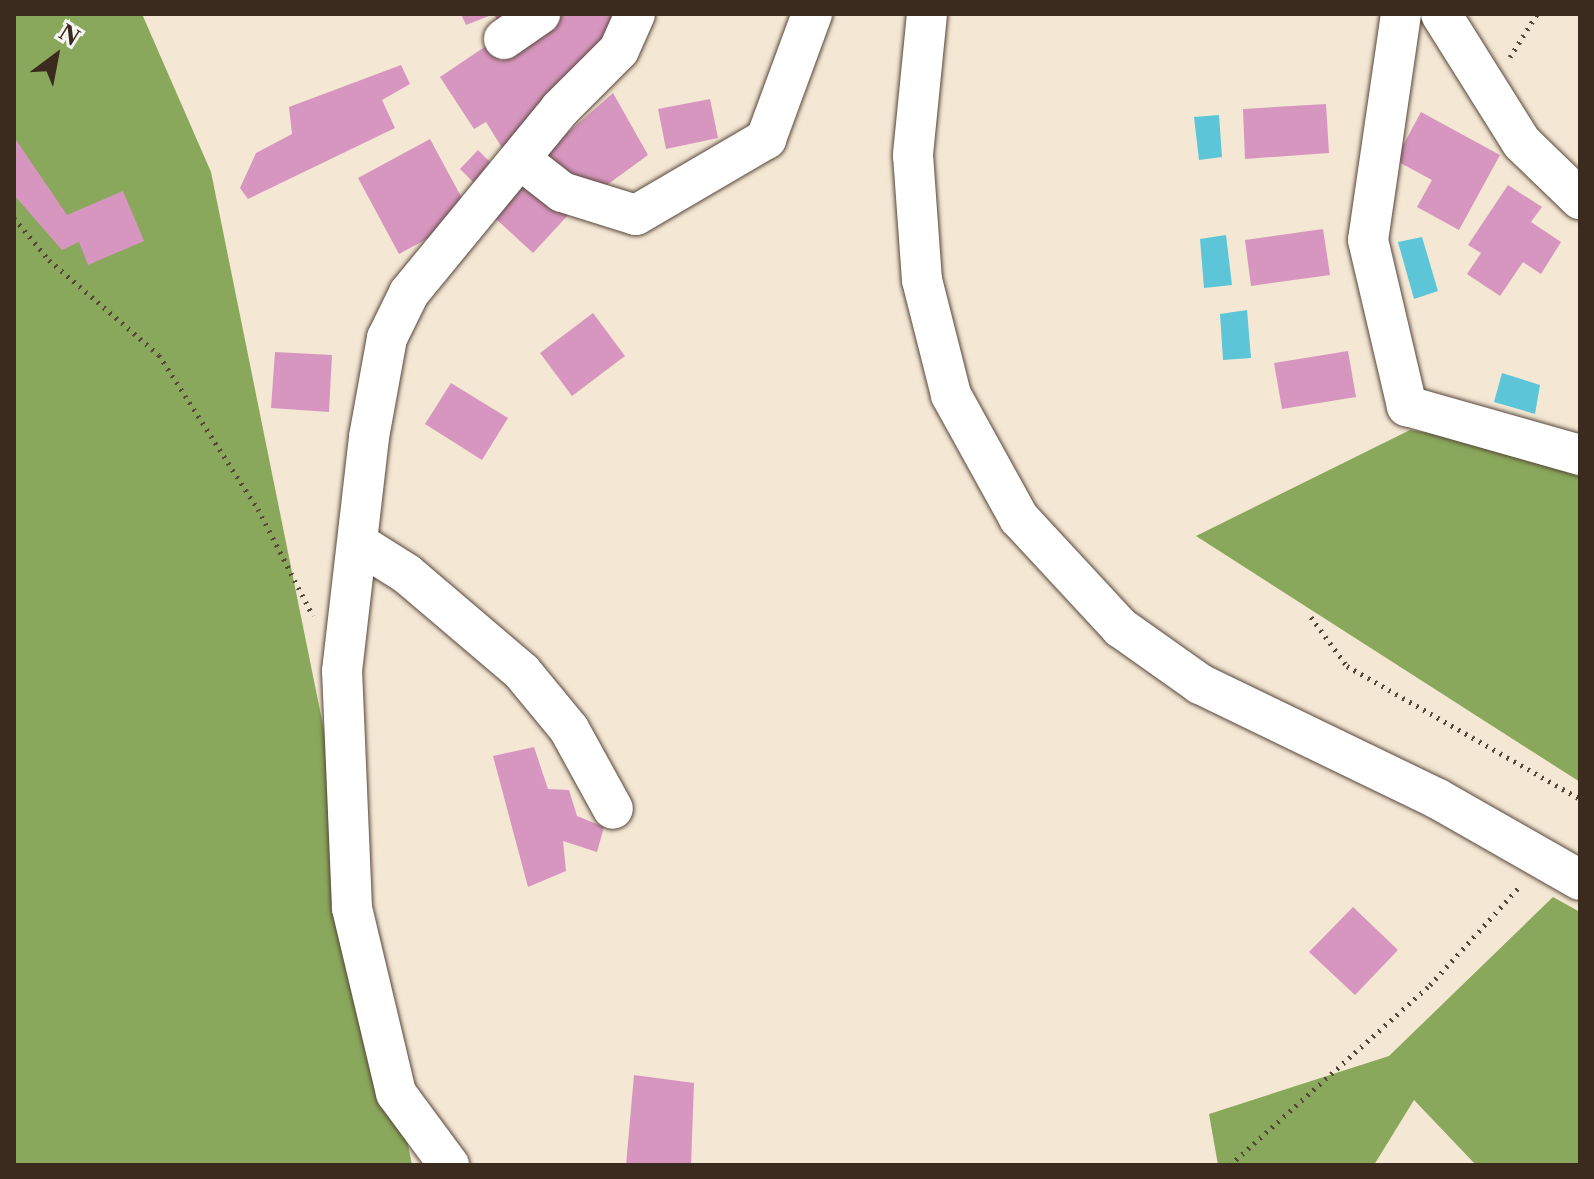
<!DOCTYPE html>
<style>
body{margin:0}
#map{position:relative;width:1594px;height:1179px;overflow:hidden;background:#f4e7d4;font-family:"Libre Caslon Text",serif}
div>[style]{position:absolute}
.forest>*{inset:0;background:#8aa85b}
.water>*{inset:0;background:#5cc6d8}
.building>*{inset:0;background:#d796bf}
.path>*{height:5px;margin-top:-2.5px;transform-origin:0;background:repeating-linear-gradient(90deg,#574639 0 2px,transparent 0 8px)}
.roads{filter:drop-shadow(0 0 2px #574639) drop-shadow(0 0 2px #574639)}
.minor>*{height:40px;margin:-20px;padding:0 20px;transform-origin:20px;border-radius:20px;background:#fff}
span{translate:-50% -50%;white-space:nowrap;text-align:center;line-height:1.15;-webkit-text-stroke:8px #f6f6f2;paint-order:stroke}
.frame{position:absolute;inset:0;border:16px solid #3b2a1e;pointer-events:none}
.north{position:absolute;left:16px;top:16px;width:80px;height:80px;-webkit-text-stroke:6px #f6f6f2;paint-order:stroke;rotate:32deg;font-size:22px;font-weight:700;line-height:32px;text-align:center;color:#3b2a1e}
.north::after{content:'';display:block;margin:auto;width:28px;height:36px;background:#3b2a1e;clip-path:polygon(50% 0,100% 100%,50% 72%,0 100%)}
</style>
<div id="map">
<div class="forest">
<i style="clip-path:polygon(14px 14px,142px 14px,211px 172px,412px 1165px,14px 1165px)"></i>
<i style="clip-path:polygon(1410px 430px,1580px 458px,1580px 782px,1196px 536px)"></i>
<i style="clip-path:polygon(1553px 897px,1580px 912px,1580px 1165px,1476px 1165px,1414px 1100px,1374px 1165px,1218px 1165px,1209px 1114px,1389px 1056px)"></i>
</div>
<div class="water">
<i style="clip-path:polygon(1219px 115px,1222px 157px,1199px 160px,1194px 117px)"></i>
<i style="clip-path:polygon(1226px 235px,1232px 285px,1204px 288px,1200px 239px)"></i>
<i style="clip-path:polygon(1422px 237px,1438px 291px,1414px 299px,1398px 242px)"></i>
<i style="clip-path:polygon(1247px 310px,1251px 358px,1223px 360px,1220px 314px)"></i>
<i style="clip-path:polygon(1502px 373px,1540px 385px,1535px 414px,1494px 402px)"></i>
</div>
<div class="building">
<i style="clip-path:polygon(461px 14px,519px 14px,500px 28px,494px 14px,466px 25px)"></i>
<i style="clip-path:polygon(560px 14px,616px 14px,590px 72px,507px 156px,486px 122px,474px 129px,440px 77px,489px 44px,501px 61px)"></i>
<i style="clip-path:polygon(401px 65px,410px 84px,382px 100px,395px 128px,248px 199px,240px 188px,256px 153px,292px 134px,289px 107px)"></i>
<i style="clip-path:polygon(613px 93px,648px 155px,585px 201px,545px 170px,548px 150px)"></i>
<i style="clip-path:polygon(710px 99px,718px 138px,666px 149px,658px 109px)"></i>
<i style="clip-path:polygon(1326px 104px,1329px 153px,1245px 159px,1243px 109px)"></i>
<i style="clip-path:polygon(1421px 112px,1500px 155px,1459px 230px,1417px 207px,1432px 180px,1395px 160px)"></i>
<i style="clip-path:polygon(14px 137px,67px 215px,123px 191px,144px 241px,88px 265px,79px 242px,62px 250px,14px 195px)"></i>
<i style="clip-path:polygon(430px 139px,471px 215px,399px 254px,358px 178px)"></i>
<i style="clip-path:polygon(478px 150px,500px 172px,482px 191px,460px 169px)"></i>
<i style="clip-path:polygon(531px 178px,570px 213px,533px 253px,495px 218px)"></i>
<i style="clip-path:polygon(1508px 185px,1542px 207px,1531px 222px,1561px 242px,1541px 274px,1523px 262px,1500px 296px,1467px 274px,1481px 253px,1468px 245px)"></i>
<i style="clip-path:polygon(1323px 229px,1330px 275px,1251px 286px,1245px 240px)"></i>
<i style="clip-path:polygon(593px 313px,625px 356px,572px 396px,540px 353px)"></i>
<i style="clip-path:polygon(1348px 351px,1356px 397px,1282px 409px,1274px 363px)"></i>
<i style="clip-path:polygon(275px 352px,332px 355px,329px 412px,271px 408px)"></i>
<i style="clip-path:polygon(451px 383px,508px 418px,482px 460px,425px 424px)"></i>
<i style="clip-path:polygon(534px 747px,548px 789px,569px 790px,577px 816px,604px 827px,597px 852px,563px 841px,566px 871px,528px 887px,493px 756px)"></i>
<i style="clip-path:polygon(1353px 907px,1398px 950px,1355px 995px,1309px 952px)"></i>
<i style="clip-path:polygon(634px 1075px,694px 1083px,691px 1165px,626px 1165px)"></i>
</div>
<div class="path">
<i style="left:1510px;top:57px;width:51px;rotate:-57.9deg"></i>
<i style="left:14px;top:218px;width:55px;rotate:50.2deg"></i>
<i style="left:49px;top:260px;width:145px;rotate:40.8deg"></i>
<i style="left:159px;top:355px;width:183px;rotate:57.3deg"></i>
<i style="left:258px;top:509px;width:120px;rotate:62.8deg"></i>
<i style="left:1311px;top:617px;width:61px;rotate:53.7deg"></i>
<i style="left:1347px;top:666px;width:268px;rotate:29.7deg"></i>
<i style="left:1230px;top:1165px;width:269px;rotate:-42deg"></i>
<i style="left:1430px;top:985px;width:134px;rotate:-47.7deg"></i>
</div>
<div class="roads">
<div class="minor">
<i style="left:927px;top:14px;width:142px;rotate:95.7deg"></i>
<i style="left:913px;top:155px;width:125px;rotate:85.9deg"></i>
<i style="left:922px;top:280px;width:119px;rotate:75.8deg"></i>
<i style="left:951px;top:395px;width:141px;rotate:61.1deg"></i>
<i style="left:1019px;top:518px;width:150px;rotate:47.2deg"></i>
<i style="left:1121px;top:628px;width:97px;rotate:35.3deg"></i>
<i style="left:1200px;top:684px;width:264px;rotate:25.8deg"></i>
<i style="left:1438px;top:799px;width:163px;rotate:29.7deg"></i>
<i style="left:1401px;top:14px;width:228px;rotate:98.3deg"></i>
<i style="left:1368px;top:240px;width:171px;rotate:76.8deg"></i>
<i style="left:1407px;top:406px;width:180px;rotate:15.8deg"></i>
<i style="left:1441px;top:14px;width:152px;rotate:57.9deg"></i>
<i style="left:1522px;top:143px;width:81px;rotate:44deg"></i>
<i style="left:504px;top:39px;width:44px;rotate:-34.8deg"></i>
<i style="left:521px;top:160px;width:52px;rotate:38deg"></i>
<i style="left:562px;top:192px;width:77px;rotate:17.3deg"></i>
<i style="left:636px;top:215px;width:151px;rotate:-30.3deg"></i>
<i style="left:766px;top:139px;width:133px;rotate:-69.8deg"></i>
<i style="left:361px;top:545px;width:54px;rotate:32.2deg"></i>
<i style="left:407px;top:574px;width:151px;rotate:40.4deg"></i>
<i style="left:522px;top:672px;width:74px;rotate:50.5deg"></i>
<i style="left:569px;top:729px;width:91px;rotate:61.2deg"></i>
<i style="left:449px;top:1165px;width:89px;rotate:-126.4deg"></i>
<i style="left:396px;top:1093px;width:190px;rotate:-103.4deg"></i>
<i style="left:352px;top:908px;width:237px;rotate:-92.4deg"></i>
<i style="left:342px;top:671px;width:236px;rotate:-83.4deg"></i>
<i style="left:369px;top:437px;width:101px;rotate:-79.7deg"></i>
<i style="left:387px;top:338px;width:50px;rotate:-63.9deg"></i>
<i style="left:409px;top:293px;width:238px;rotate:-50.6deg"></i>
<i style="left:560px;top:109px;width:83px;rotate:-45deg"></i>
<i style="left:619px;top:50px;width:39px;rotate:-66deg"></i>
</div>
</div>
<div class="frame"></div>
<div class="north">N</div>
</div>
